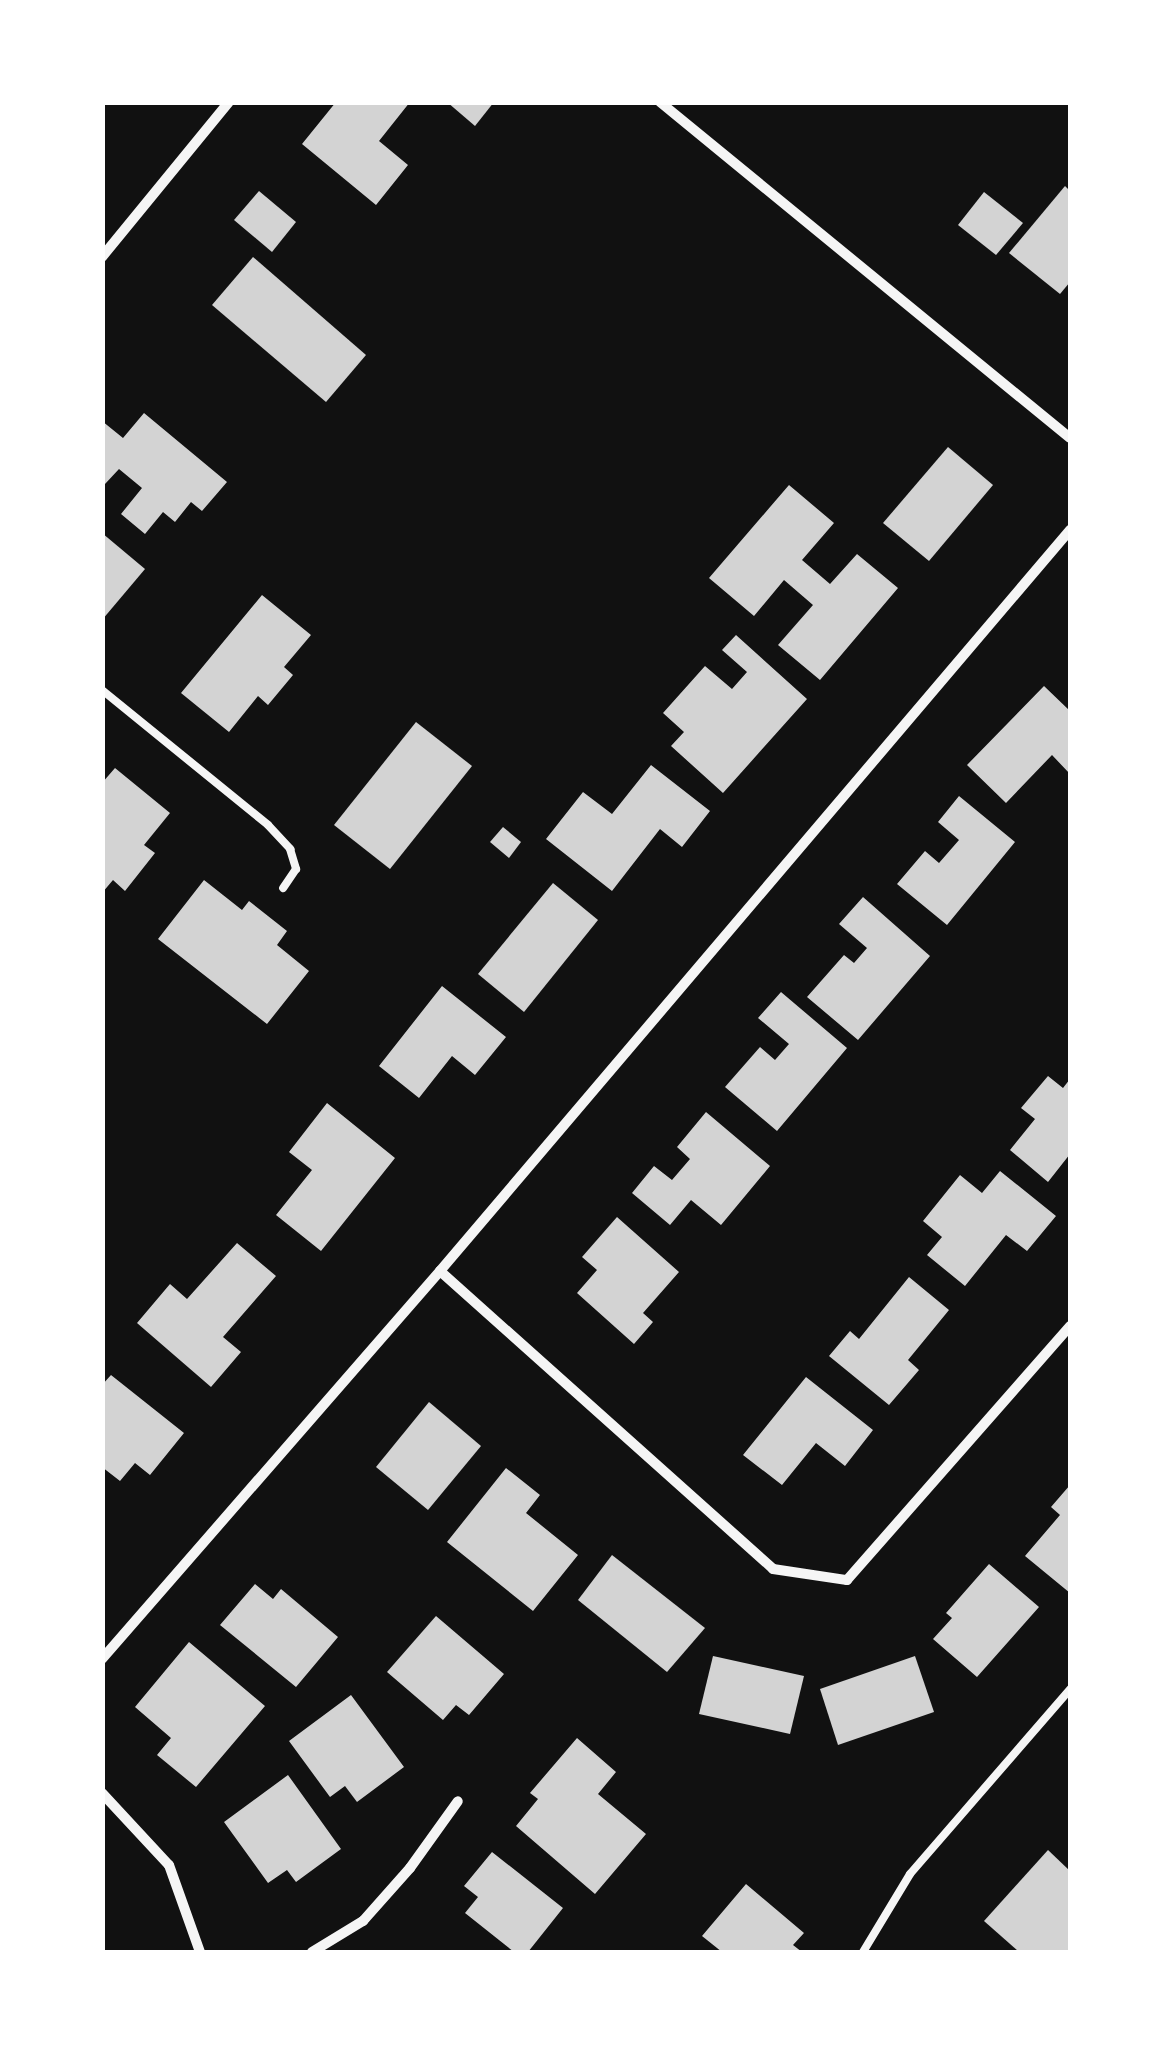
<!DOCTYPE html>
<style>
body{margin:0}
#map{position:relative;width:1173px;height:2055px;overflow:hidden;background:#111;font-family:"Noto Serif",serif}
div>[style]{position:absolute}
.building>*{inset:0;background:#d3d3d3}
.service>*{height:8px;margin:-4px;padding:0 4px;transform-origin:4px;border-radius:4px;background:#f5f5f5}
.minor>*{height:10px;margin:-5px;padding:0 5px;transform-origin:5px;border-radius:5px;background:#f5f5f5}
span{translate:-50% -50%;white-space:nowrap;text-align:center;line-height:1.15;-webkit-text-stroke:9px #fff;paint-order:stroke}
.frame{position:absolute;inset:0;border:105px solid #fff;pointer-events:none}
</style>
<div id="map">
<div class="building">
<i style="clip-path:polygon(336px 102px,410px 102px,379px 141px,408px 165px,376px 205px,302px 144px)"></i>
<i style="clip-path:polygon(447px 102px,494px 102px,475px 126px)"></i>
<i style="clip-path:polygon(1065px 186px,1070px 191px,1070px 282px,1060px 294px,1009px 253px)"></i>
<i style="clip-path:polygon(259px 191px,296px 222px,272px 252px,234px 220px)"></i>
<i style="clip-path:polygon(984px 192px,1023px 223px,996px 255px,958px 225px)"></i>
<i style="clip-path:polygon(253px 257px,366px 355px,326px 402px,212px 305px)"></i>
<i style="clip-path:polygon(144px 413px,227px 482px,202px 511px,191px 502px,175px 522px,163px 512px,145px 534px,121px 514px,142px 488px,119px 469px,105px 484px,102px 482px,102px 421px,123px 438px)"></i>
<i style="clip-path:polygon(948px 447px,993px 485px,929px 561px,883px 523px)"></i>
<i style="clip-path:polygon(789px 485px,834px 523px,802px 560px,830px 584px,857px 554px,898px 588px,820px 680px,778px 645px,813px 605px,784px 580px,754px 616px,709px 578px)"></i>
<i style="clip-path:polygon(102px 533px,145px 569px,102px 620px)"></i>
<i style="clip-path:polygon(262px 595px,311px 635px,284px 667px,293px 675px,268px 705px,258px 696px,229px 732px,181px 693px)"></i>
<i style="clip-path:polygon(736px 635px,807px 699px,723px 793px,671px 746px,684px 732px,663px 713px,705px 666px,732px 689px,747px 672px,722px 650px)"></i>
<i style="clip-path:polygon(1044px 686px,1070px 711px,1070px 774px,1052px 755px,1006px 803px,967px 765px)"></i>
<i style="clip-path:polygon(416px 722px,472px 766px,390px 869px,334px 825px)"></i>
<i style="clip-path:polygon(651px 765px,710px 811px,682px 847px,660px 829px,612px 891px,546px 839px,583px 792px,612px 814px)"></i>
<i style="clip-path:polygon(115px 768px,170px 813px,144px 845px,155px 853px,125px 891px,113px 880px,102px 893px,102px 783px)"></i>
<i style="clip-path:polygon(959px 796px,1015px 842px,947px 925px,897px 884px,925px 851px,939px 863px,959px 840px,938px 822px)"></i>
<i style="clip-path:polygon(503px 827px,521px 842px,509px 858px,490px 842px)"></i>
<i style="clip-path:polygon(204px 880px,242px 910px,249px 901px,287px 931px,277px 945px,309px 971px,267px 1024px,158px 939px)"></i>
<i style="clip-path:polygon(553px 883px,598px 920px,524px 1012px,478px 974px)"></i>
<i style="clip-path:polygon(863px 897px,930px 956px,858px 1040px,807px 997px,844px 955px,854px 963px,867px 948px,839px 924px)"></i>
<i style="clip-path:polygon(442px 986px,506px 1037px,475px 1075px,452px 1056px,419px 1098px,379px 1066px)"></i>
<i style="clip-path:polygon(781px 992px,847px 1048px,777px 1131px,725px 1087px,760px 1047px,775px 1060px,789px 1044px,758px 1018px)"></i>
<i style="clip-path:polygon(1048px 1076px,1063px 1088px,1070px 1079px,1070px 1154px,1048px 1182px,1010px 1150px,1035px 1119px,1021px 1108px)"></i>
<i style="clip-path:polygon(327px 1103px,395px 1158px,321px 1251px,276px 1215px,312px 1170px,289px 1152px)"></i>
<i style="clip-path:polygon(706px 1112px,770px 1166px,721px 1225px,691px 1200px,670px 1225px,632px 1193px,654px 1166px,672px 1180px,690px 1159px,677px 1147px)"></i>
<i style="clip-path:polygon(1000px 1171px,1056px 1216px,1027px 1251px,1006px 1235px,965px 1286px,927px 1255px,942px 1237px,923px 1221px,960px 1175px,982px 1193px)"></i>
<i style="clip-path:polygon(617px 1217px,679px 1272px,643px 1313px,653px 1322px,634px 1344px,577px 1293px,597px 1270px,582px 1257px)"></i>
<i style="clip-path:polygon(237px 1243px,276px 1276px,223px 1337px,241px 1352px,211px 1387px,137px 1323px,170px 1284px,187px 1299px)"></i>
<i style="clip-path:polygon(909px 1277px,949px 1310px,908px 1360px,919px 1370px,889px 1405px,829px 1356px,850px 1331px,859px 1339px)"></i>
<i style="clip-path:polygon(111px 1375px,184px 1433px,150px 1475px,135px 1463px,120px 1481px,102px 1467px,102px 1385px)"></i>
<i style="clip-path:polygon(806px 1377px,873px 1430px,845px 1466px,816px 1443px,782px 1485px,743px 1455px)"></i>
<i style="clip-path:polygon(429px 1402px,481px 1446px,428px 1510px,376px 1467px)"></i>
<i style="clip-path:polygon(506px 1468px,540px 1495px,526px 1513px,578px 1555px,533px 1611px,447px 1542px)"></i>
<i style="clip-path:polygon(1070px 1485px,1070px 1593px,1025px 1556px,1060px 1515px,1051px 1507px)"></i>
<i style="clip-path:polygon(612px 1555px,705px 1628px,667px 1672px,578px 1600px)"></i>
<i style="clip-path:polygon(989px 1564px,1039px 1607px,977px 1677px,933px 1639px,952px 1618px,946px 1613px)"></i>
<i style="clip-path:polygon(255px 1584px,273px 1599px,281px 1589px,338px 1637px,296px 1687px,220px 1625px)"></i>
<i style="clip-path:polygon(436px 1616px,504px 1674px,469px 1715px,456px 1705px,443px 1720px,387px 1672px)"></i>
<i style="clip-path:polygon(189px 1642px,265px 1706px,196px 1787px,157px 1755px,171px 1738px,135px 1707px)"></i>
<i style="clip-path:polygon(713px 1656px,804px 1676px,790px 1734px,699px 1714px)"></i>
<i style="clip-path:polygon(915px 1656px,934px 1712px,838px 1745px,820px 1689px)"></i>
<i style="clip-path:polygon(351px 1695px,404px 1767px,357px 1802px,345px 1786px,330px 1797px,289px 1741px)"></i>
<i style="clip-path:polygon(577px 1738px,616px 1772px,598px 1794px,646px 1834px,595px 1894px,516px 1826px,538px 1799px,530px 1793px)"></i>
<i style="clip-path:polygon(288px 1775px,341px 1849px,296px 1882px,287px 1870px,268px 1883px,224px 1822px)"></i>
<i style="clip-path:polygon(1048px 1850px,1070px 1871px,1070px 1952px,1019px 1952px,984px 1921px)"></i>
<i style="clip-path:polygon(492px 1852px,563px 1908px,528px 1952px,514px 1952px,465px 1913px,478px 1897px,464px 1886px)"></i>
<i style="clip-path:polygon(746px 1884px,804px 1933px,793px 1945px,802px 1952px,722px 1952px,702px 1936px)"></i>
</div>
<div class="service">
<i style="left:102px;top:690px;width:214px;rotate:39.1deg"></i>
<i style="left:268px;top:825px;width:33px;rotate:47deg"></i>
<i style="left:290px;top:849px;width:21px;rotate:73deg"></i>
<i style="left:296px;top:869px;width:23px;rotate:124deg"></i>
<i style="left:863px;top:1952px;width:91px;rotate:-58.9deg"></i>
<i style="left:910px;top:1874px;width:245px;rotate:-49.1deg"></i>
</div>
<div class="minor">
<i style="left:660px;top:102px;width:530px;rotate:39.34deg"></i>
<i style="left:102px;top:257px;width:200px;rotate:-50.7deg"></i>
<i style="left:440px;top:1271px;width:447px;rotate:41.8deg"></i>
<i style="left:773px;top:1569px;width:75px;rotate:8.5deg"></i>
<i style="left:847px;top:1580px;width:338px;rotate:-48.7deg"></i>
<i style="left:102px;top:1659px;width:515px;rotate:-48.94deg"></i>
<i style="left:440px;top:1271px;width:973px;rotate:-49.63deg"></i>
<i style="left:102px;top:1793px;width:98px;rotate:47.1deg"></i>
<i style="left:169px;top:1865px;width:92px;rotate:70.4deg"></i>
<i style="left:312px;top:1952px;width:60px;rotate:-31.3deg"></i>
<i style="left:363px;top:1921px;width:71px;rotate:-48.4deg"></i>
<i style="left:410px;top:1868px;width:82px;rotate:-54.4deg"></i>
</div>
<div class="frame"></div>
</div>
